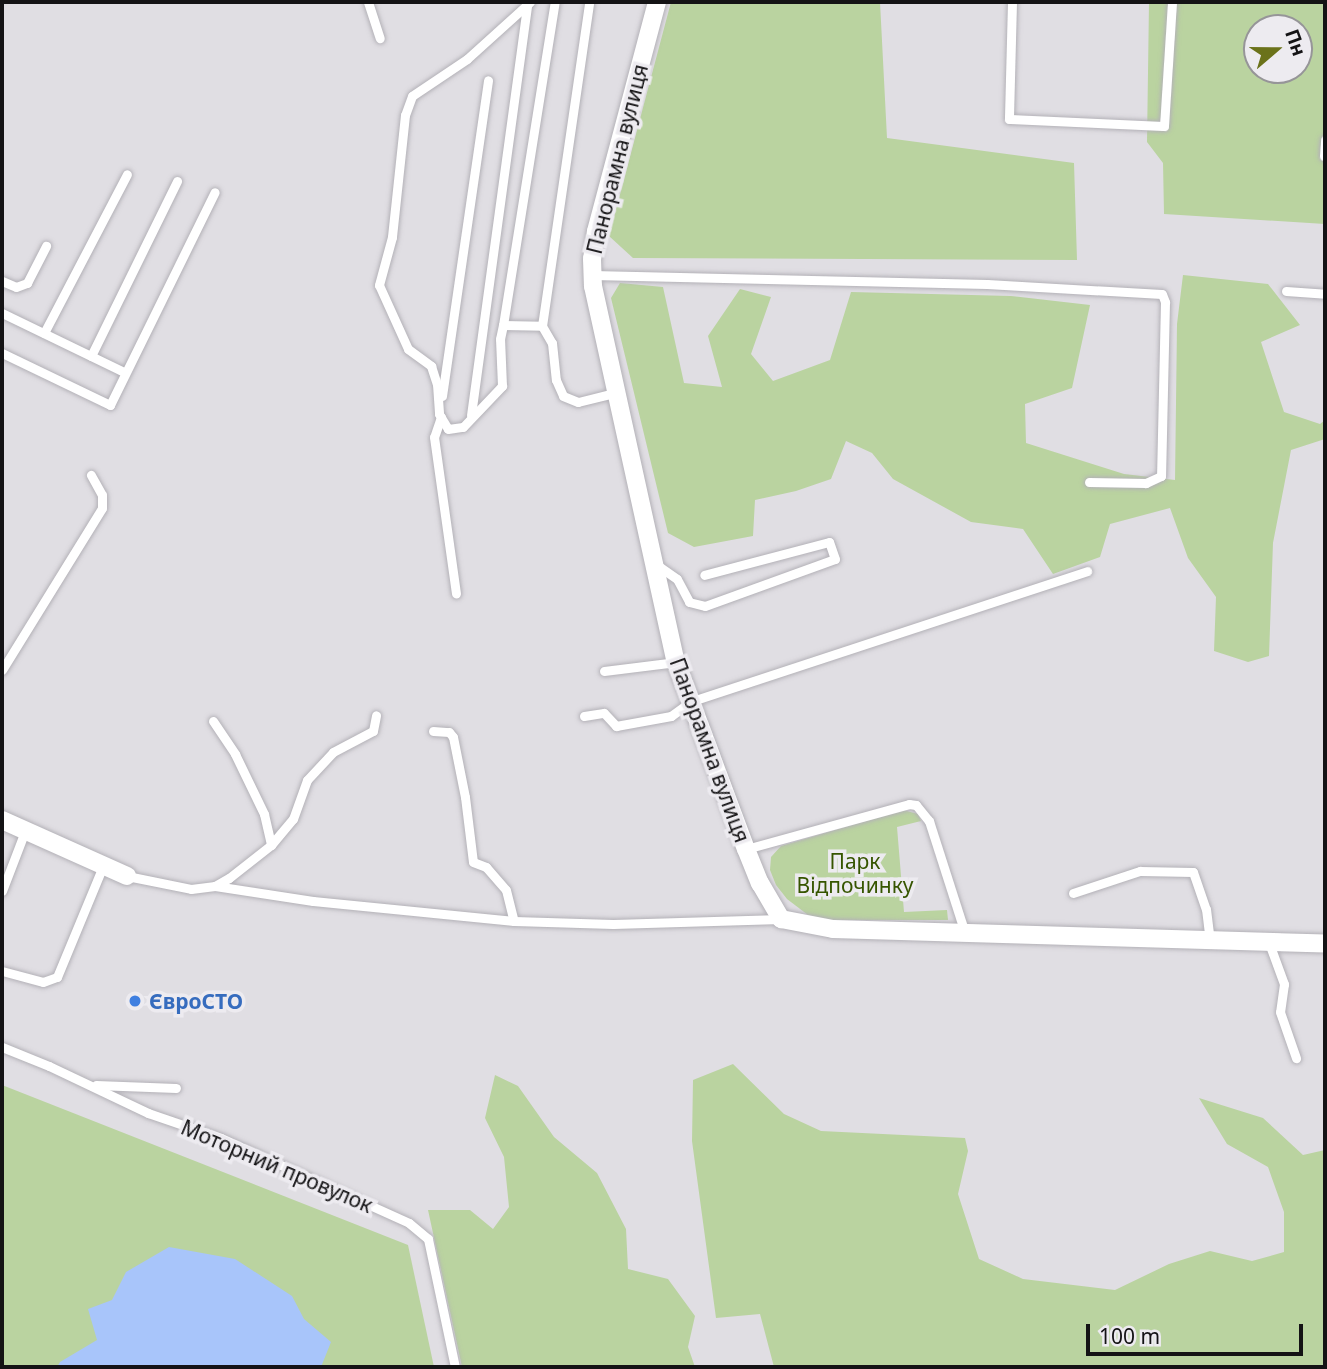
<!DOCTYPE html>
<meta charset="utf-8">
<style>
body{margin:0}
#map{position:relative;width:1327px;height:1369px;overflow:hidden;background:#e0dee3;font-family:"Noto Sans",sans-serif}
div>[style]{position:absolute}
.green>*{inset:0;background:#bad3a0}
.water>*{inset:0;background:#a8c5fa}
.roads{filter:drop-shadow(0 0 2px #b3b1b7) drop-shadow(0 0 2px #b3b1b7)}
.lane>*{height:9px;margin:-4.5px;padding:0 4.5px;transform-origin:4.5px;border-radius:4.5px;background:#fff}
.street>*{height:18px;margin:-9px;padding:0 9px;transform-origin:9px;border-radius:9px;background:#fff}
.dots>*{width:19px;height:19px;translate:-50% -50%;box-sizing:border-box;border:4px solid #edebf0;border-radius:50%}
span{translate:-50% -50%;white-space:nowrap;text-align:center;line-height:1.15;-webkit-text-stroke:7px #edebf0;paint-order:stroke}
.street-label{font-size:21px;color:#141315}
.park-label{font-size:21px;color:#365500}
.shop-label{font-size:21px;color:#366cbe;font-weight:700}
.left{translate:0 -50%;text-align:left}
.frame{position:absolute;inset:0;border:4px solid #141315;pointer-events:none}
.north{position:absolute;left:1243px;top:14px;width:70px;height:70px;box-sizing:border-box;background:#edebf0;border:2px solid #969598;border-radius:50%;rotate:70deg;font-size:19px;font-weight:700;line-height:28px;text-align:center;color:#141315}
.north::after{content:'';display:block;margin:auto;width:24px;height:32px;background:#6b721a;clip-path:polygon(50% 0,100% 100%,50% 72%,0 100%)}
.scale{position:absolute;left:1086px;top:1324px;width:217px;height:32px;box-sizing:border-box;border:4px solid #141315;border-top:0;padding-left:9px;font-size:21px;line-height:24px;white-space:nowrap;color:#141315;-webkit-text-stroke:5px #edebf0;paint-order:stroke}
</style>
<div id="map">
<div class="green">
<i style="clip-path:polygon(671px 2px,880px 2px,887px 138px,1074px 163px,1077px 260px,633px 258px,609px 236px)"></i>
<i style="clip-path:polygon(evenodd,1149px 2px,1325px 2px,1325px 224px,1164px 214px,1163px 163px,1147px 142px,1149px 2px,1257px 28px,1299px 28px,1299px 70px,1257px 70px,1257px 28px)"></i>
<i style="clip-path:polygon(1183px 275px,1268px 284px,1300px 325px,1261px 342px,1284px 412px,1320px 424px,1325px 420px,1325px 439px,1291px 450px,1273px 543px,1269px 656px,1248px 662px,1214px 651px,1216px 597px,1188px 558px,1170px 508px,1110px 524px,1100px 557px,1053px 574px,1023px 529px,971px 522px,893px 479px,872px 453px,846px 441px,831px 479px,796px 491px,755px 500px,753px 536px,694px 547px,668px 533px,611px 298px,620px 283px,663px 287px,684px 383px,722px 387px,708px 336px,740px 289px,771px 297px,751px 354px,773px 381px,830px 360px,851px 292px,1011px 296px,1090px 305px,1072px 388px,1025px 404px,1026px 443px,1124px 474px,1175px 480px,1177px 324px)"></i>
<i style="clip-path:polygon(903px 810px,918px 814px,921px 821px,897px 827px,904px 912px,947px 910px,948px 920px,826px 920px,808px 915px,787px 899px,776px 885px,770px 870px,771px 857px,781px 846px)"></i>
<i style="clip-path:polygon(733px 1064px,784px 1114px,821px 1131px,965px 1138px,968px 1151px,958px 1194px,979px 1259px,1023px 1279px,1115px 1290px,1169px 1264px,1210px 1251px,1252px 1261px,1284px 1252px,1284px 1212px,1268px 1167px,1227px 1144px,1199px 1098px,1263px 1118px,1303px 1155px,1325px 1150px,1325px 1367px,774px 1367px,760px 1314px,716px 1318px,692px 1141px,693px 1080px)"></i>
<i style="clip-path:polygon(495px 1075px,518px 1086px,554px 1137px,597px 1173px,626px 1229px,628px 1269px,668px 1279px,695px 1316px,688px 1347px,695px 1367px,462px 1367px,428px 1210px,470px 1210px,493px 1229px,509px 1207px,504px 1157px,485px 1118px)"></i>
<i style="clip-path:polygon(2px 1085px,408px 1245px,434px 1367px,2px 1367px)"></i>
</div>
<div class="water">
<i style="clip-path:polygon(169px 1247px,235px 1259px,292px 1296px,304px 1319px,331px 1342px,321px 1367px,57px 1367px,60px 1362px,97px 1340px,88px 1309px,112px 1300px,126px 1272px)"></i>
</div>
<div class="roads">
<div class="lane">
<i style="left:368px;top:2px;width:38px;rotate:72deg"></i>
<i style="left:530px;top:2px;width:85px;rotate:137.9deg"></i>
<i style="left:467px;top:59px;width:66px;rotate:146.1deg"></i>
<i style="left:412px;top:96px;width:20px;rotate:110deg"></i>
<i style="left:405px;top:115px;width:123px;rotate:96.1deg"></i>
<i style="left:392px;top:237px;width:50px;rotate:105.2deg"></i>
<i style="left:379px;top:285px;width:70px;rotate:65.6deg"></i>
<i style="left:408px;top:349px;width:29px;rotate:36deg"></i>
<i style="left:431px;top:366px;width:19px;rotate:72deg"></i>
<i style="left:437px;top:384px;width:30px;rotate:86deg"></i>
<i style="left:439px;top:414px;width:17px;rotate:59deg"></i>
<i style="left:448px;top:429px;width:15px;rotate:-8deg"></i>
<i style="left:463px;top:427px;width:57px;rotate:-46.4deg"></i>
<i style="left:502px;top:386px;width:47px;rotate:-92.4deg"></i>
<i style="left:500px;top:339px;width:14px;rotate:-78deg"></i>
<i style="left:503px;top:325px;width:39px;rotate:1deg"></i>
<i style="left:542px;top:326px;width:20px;rotate:60deg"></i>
<i style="left:552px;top:343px;width:37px;rotate:84deg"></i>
<i style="left:556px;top:380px;width:17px;rotate:66deg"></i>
<i style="left:563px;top:396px;width:16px;rotate:22deg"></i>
<i style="left:578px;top:402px;width:41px;rotate:-14deg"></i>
<i style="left:1012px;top:2px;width:117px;rotate:91.5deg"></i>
<i style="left:1009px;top:119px;width:155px;rotate:2.6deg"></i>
<i style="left:1164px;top:126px;width:124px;rotate:-86.3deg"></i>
<i style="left:1324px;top:156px;width:16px;rotate:-86deg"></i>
<i style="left:592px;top:275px;width:395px;rotate:1.3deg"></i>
<i style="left:987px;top:284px;width:175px;rotate:3.3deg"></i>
<i style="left:1162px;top:294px;width:9px;rotate:69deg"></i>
<i style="left:1165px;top:302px;width:174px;rotate:91.3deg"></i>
<i style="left:1161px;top:476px;width:17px;rotate:155deg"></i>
<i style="left:1146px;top:483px;width:57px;rotate:-179deg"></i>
<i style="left:2px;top:281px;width:15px;rotate:23deg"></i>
<i style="left:16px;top:287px;width:12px;rotate:-20deg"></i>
<i style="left:27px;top:283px;width:42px;rotate:-62.8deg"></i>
<i style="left:1286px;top:291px;width:39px;rotate:4deg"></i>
<i style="left:2px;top:313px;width:136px;rotate:25.8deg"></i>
<i style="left:503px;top:325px;width:327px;rotate:-80.9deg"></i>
<i style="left:542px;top:326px;width:327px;rotate:-81.7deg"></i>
<i style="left:44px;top:333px;width:179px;rotate:-62.4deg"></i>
<i style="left:2px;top:353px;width:120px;rotate:25.7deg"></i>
<i style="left:110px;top:405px;width:237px;rotate:-63.8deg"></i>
<i style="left:91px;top:356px;width:195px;rotate:-63.8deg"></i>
<i style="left:442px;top:396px;width:319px;rotate:-81.7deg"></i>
<i style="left:471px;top:415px;width:414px;rotate:-82.2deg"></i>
<i style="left:441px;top:417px;width:21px;rotate:109deg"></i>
<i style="left:434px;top:437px;width:158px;rotate:82deg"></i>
<i style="left:657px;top:565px;width:24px;rotate:35deg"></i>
<i style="left:677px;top:579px;width:26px;rotate:62deg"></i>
<i style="left:689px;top:602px;width:16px;rotate:14deg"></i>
<i style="left:705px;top:606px;width:138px;rotate:-19.9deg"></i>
<i style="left:835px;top:559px;width:18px;rotate:-109deg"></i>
<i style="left:829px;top:542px;width:129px;rotate:165.2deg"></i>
<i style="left:2px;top:670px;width:190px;rotate:-58.3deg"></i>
<i style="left:102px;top:508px;width:13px;rotate:-90deg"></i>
<i style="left:102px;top:495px;width:23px;rotate:-119deg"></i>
<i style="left:604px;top:671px;width:73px;rotate:-7.1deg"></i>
<i style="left:584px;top:716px;width:20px;rotate:-9deg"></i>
<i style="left:604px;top:713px;width:18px;rotate:47deg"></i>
<i style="left:616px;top:726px;width:56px;rotate:-10.3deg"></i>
<i style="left:671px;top:716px;width:26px;rotate:-36deg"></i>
<i style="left:692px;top:701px;width:416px;rotate:-18.2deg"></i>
<i style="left:213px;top:721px;width:40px;rotate:56deg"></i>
<i style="left:235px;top:754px;width:67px;rotate:64.2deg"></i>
<i style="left:264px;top:814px;width:32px;rotate:77deg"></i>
<i style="left:433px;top:731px;width:16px;rotate:4deg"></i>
<i style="left:449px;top:732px;width:6px;rotate:51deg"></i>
<i style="left:453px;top:737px;width:61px;rotate:78.7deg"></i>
<i style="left:465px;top:797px;width:65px;rotate:83deg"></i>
<i style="left:473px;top:862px;width:14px;rotate:21deg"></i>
<i style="left:486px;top:867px;width:30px;rotate:49deg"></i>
<i style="left:506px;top:890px;width:32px;rotate:76deg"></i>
<i style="left:746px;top:849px;width:169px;rotate:-15.4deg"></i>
<i style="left:909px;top:804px;width:7px;rotate:8deg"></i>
<i style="left:916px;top:805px;width:21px;rotate:51deg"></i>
<i style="left:929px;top:821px;width:118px;rotate:72.2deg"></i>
<i style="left:127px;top:876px;width:65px;rotate:11.5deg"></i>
<i style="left:191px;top:889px;width:24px;rotate:-7deg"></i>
<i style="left:215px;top:886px;width:16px;rotate:-30deg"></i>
<i style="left:229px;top:878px;width:53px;rotate:-38.2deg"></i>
<i style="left:271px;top:845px;width:34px;rotate:-50deg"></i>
<i style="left:293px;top:819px;width:41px;rotate:-70.3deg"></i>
<i style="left:307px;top:780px;width:38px;rotate:-47deg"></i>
<i style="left:333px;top:752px;width:45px;rotate:-27.7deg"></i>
<i style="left:373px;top:731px;width:16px;rotate:-79deg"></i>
<i style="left:215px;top:886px;width:99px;rotate:8.7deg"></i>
<i style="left:313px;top:901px;width:202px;rotate:5.7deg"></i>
<i style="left:514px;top:921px;width:99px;rotate:1.7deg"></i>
<i style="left:613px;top:924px;width:168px;rotate:-1.7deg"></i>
<i style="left:2px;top:891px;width:64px;rotate:-69deg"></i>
<i style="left:1073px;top:893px;width:71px;rotate:-18.2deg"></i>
<i style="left:1140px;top:871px;width:53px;rotate:1.1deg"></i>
<i style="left:1193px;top:872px;width:39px;rotate:71deg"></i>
<i style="left:1206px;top:909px;width:32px;rotate:83deg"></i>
<i style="left:1269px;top:943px;width:44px;rotate:69.9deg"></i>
<i style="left:1284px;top:984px;width:28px;rotate:98deg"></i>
<i style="left:1280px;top:1012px;width:49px;rotate:70.8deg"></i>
<i style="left:2px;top:971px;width:42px;rotate:15deg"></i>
<i style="left:43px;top:982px;width:15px;rotate:-20deg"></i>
<i style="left:57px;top:977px;width:120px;rotate:-67.5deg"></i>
<i style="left:2px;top:1047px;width:51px;rotate:22deg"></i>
<i style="left:49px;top:1066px;width:110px;rotate:25.4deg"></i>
<i style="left:148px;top:1113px;width:77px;rotate:18.9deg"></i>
<i style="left:221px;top:1138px;width:206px;rotate:24.3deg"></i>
<i style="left:409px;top:1223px;width:25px;rotate:40deg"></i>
<i style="left:428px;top:1239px;width:131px;rotate:78.1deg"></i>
<i style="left:96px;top:1085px;width:80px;rotate:2.1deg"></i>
</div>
<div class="street">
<i style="left:657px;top:2px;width:237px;rotate:104.9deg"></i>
<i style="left:596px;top:231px;width:28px;rotate:98deg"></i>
<i style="left:592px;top:259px;width:27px;rotate:88deg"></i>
<i style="left:593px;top:286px;width:385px;rotate:77.6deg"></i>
<i style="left:676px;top:662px;width:200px;rotate:69.5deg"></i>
<i style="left:746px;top:849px;width:37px;rotate:68deg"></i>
<i style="left:760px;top:883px;width:42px;rotate:59.7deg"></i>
<i style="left:781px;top:919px;width:53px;rotate:10.9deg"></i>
<i style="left:833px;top:929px;width:492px;rotate:1.7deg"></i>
<i style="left:2px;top:820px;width:137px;rotate:24.1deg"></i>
</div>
</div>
<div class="dots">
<i style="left:135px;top:1001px;background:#3f7fe0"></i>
</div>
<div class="street-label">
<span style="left:617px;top:159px;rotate:-76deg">Панорамна вулиця</span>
<span style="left:710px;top:750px;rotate:70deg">Панорамна вулиця</span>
<span style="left:277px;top:1166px;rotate:23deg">Моторний провулок</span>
</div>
<div class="park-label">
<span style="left:855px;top:873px">Парк<br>Відпочинку</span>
</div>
<div class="shop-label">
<span class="left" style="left:149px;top:1001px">ЄвроСТО</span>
</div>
<div class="frame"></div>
<div class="north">Пн</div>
<div class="scale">100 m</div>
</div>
